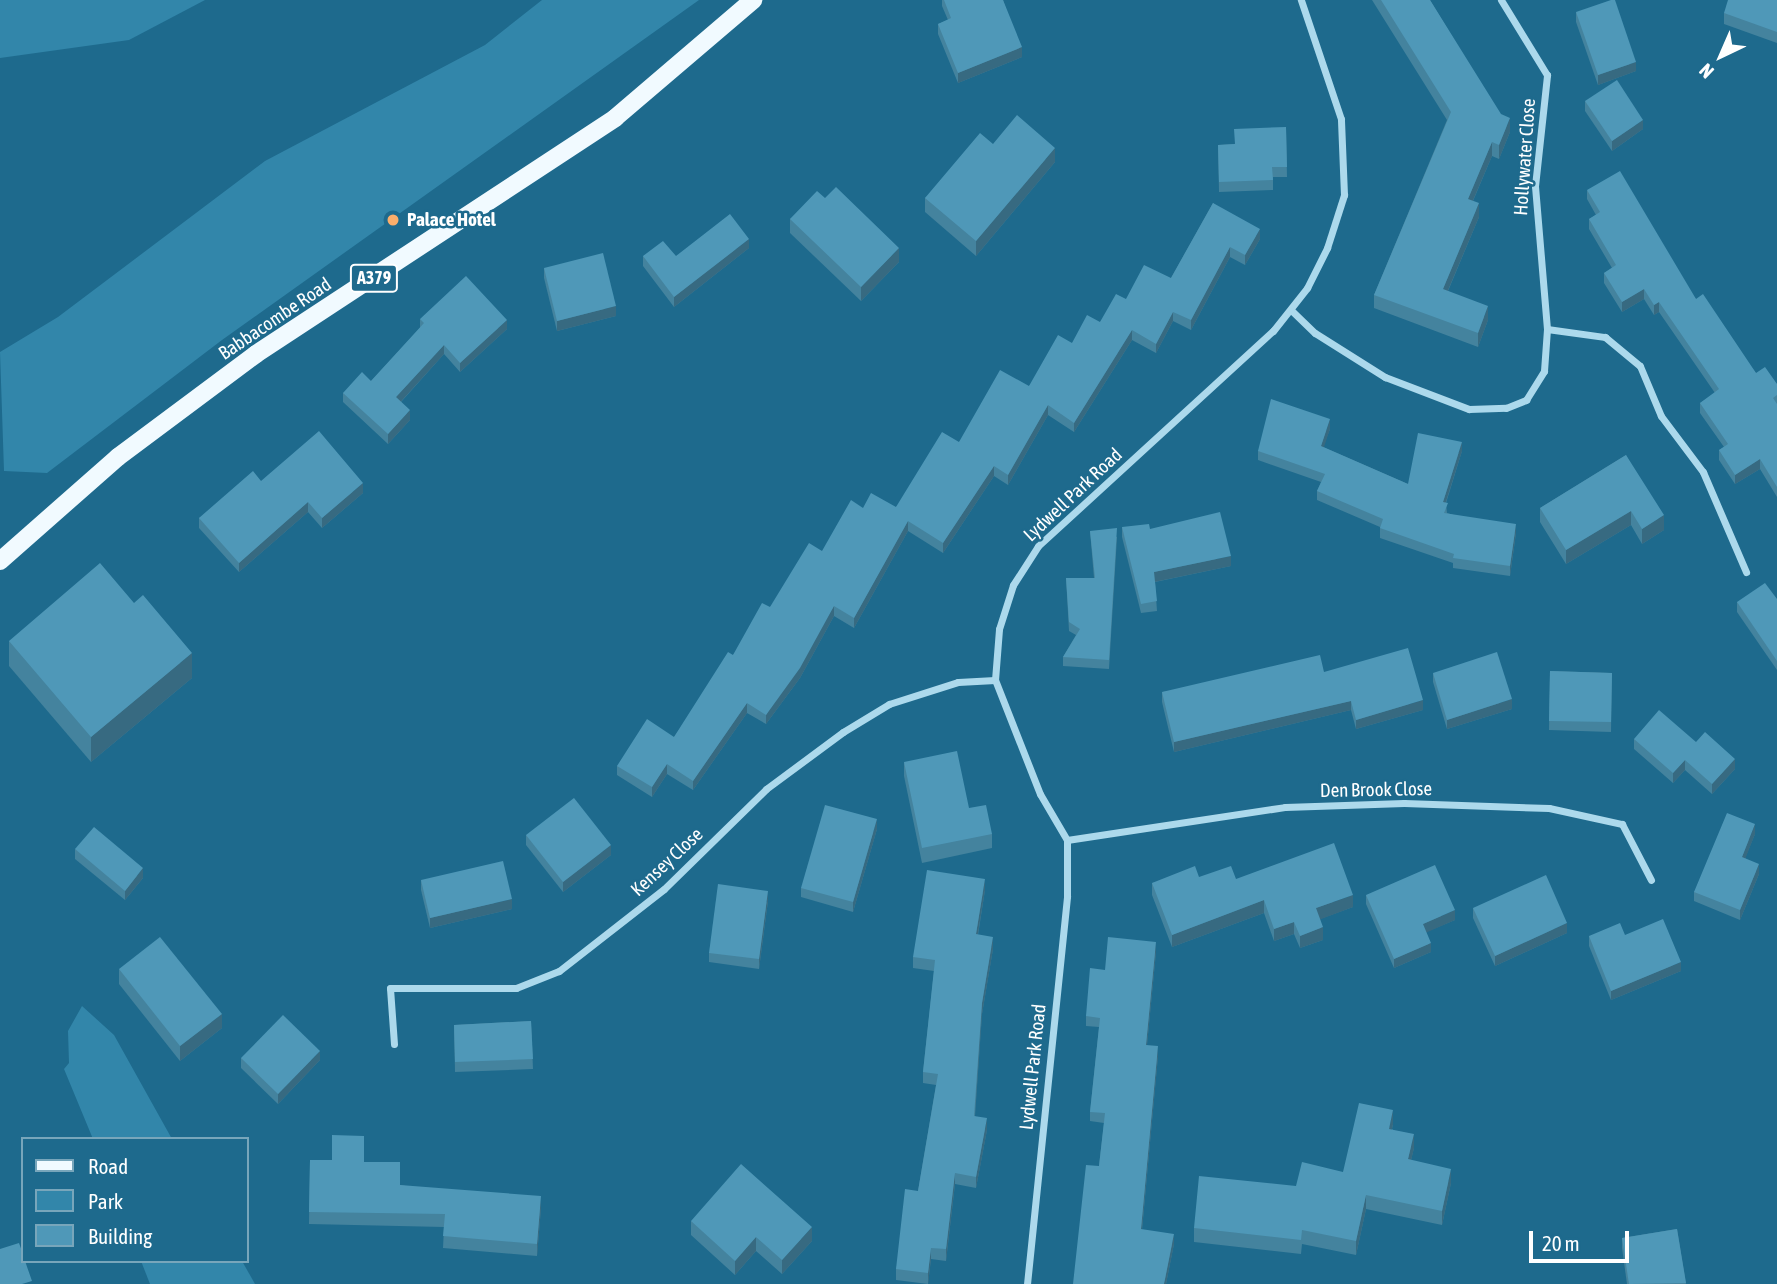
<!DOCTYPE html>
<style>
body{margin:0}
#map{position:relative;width:1777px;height:1284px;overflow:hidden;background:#1e6a8d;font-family:"Asap Condensed",sans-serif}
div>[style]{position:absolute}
.green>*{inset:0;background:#3286aa}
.minor>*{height:7px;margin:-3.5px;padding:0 3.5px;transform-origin:3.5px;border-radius:3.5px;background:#acd9ec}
.primary>*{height:18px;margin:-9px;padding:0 9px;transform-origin:9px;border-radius:9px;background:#f1faff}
.wall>*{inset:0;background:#44839e}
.shaded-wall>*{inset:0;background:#376a81}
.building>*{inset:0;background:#4f98b8}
.dots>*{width:19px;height:19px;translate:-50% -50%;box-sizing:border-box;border:4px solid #1e6a8d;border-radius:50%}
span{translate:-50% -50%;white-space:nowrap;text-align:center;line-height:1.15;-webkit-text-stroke:5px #1e6a8d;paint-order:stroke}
.shield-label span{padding:2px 5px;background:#1e6a8d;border:2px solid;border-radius:5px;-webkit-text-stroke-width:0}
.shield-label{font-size:18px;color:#fff;font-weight:700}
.street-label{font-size:19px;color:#fff}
.poi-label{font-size:19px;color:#fff;font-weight:700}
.left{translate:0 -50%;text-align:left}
.legend{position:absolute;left:21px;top:1137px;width:228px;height:126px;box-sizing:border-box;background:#1e6a8d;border:2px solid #78a6bb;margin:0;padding:9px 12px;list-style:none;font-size:21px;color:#fff}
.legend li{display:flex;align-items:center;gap:14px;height:35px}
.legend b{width:35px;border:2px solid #78a6bb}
.north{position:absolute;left:1686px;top:21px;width:70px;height:70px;-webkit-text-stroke:5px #1e6a8d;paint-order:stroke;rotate:224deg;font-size:19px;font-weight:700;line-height:28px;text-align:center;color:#fff}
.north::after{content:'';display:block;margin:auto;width:24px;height:32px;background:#fff;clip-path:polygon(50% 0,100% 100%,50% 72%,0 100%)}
.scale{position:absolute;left:1529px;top:1231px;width:100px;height:32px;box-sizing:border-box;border:4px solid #fff;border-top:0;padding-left:9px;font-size:21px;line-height:24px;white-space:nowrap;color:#fff;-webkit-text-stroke:5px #1e6a8d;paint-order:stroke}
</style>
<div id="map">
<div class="green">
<i style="clip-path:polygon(0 0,205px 0,129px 40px,0 58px)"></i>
<i style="clip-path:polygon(542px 0,699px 0,222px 340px,47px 473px,4px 471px,0 352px,58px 317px,265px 161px,485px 45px)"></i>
<i style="clip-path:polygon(82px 1006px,114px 1035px,172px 1139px,93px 1139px,64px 1069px,69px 1063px,68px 1031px)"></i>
<i style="clip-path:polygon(141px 1261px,242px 1261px,255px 1284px,150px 1284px)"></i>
</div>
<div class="minor">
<i style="left:1291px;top:310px;width:33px;rotate:44deg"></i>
<i style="left:1315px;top:333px;width:83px;rotate:32.2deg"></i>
<i style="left:1385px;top:377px;width:90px;rotate:20.9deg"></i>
<i style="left:1469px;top:409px;width:37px;rotate:-2deg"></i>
<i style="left:1506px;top:408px;width:22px;rotate:-22deg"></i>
<i style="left:1526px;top:400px;width:34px;rotate:-58deg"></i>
<i style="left:1544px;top:371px;width:42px;rotate:-85.9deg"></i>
<i style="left:1547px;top:329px;width:144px;rotate:-94.8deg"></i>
<i style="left:1535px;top:186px;width:112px;rotate:-83.8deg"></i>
<i style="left:1547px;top:75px;width:88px;rotate:-121.5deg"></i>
<i style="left:1547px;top:329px;width:59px;rotate:7.9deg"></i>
<i style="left:1605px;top:337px;width:45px;rotate:39.6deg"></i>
<i style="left:1640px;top:366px;width:54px;rotate:67.2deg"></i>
<i style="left:1661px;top:416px;width:70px;rotate:53.1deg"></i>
<i style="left:1703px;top:472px;width:109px;rotate:66.7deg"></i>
<i style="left:1067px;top:840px;width:220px;rotate:-8.6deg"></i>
<i style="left:1285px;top:807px;width:119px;rotate:-1.9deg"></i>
<i style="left:1404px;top:803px;width:145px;rotate:2deg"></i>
<i style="left:1549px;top:808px;width:75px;rotate:12.4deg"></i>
<i style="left:1622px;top:824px;width:63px;rotate:62.6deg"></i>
<i style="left:394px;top:1044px;width:56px;rotate:-94.1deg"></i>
<i style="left:390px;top:988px;width:126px"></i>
<i style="left:516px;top:988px;width:46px;rotate:-21.6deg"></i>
<i style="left:559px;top:971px;width:133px;rotate:-38deg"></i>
<i style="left:664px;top:889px;width:143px;rotate:-44.4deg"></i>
<i style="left:766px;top:789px;width:96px;rotate:-36.5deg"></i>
<i style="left:843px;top:732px;width:54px;rotate:-31.3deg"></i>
<i style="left:889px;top:704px;width:72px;rotate:-17.7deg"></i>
<i style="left:958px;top:682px;width:37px;rotate:-3deg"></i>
<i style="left:1027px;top:1284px;width:390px;rotate:-84.1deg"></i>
<i style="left:1067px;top:896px;width:56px;rotate:-90deg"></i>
<i style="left:1067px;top:840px;width:53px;rotate:-120.4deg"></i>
<i style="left:1040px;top:794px;width:123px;rotate:-111.5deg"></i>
<i style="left:995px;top:680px;width:51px;rotate:-85.5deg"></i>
<i style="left:999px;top:629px;width:46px;rotate:-72.3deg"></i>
<i style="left:1013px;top:585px;width:46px;rotate:-57.3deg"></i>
<i style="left:1038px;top:546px;width:319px;rotate:-42.5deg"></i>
<i style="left:1273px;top:331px;width:55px;rotate:-51.7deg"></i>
<i style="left:1307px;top:288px;width:45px;rotate:-63.4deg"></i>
<i style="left:1327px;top:248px;width:56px;rotate:-72.2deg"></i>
<i style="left:1344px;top:195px;width:76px;rotate:-92.3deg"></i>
<i style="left:1341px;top:119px;width:126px;rotate:-108.6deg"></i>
</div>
<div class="primary">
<i style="left:0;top:561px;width:157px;rotate:-41.4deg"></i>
<i style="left:118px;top:457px;width:172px;rotate:-36.7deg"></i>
<i style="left:256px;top:354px;width:430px;rotate:-33.3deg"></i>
<i style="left:615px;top:118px;width:182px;rotate:-40.5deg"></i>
</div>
<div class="wall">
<i style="clip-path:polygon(942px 0,1003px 0,1022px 57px,958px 83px,938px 34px,938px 24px,948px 20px,942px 6px)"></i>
<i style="clip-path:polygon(1372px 0,1430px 0,1510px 132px,1499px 159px,1492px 156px,1473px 201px,1479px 217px,1448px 291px,1488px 320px,1478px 347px,1374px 308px,1374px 295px,1447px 120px)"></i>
<i style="clip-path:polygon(1777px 0,1777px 43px,1724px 24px,1724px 13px)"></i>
<i style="clip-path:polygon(1576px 12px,1636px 71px,1598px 85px,1576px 22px)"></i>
<i style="clip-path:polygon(1585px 101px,1643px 129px,1612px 151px,1585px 111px)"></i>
<i style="clip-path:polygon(1286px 127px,1287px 177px,1273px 177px,1273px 190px,1219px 192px,1218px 145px,1234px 144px)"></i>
<i style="clip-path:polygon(993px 144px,1055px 162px,976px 256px,925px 212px,925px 198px)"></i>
<i style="clip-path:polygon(1587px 190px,1696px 299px,1756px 373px,1777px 384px,1777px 497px,1760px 469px,1735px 484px,1719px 460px,1719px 450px,1724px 447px,1700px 413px,1700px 403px,1715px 393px,1659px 312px,1654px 315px,1644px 299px,1622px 312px,1604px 283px,1604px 273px,1612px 268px,1589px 229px,1589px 219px,1596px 215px,1587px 199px)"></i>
<i style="clip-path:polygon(825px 198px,899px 262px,861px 301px,790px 233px,790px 219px)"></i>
<i style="clip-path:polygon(1213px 203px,1260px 239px,1245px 265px,1230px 257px,1191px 330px,1173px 321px,1156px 353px,1132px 340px,1074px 432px,1048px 415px,1008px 485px,994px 476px,943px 553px,908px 531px,854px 628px,834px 616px,800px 678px,766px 724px,747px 713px,693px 790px,667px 774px,652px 797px,617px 775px,617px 766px,674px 737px,733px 655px,770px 607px,863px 508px,896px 507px,959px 442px,1029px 386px,1072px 343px,1100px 322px,1126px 299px,1171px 278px)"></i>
<i style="clip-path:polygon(749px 248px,674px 307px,643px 266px,643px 256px,676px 256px)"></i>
<i style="clip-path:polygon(544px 268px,616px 316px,557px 331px,544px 278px)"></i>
<i style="clip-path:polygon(420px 319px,507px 329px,460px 372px,444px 354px,401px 402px,410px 420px,388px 444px,343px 402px,343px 393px,371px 381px,420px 328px)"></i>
<i style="clip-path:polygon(1330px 429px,1323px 447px,1408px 484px,1462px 451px,1446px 503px,1447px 513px,1516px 533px,1510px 576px,1453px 568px,1453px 563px,1380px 538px,1380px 527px,1317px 500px,1317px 491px,1321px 482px,1258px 460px,1258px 451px)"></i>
<i style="clip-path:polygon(1626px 455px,1664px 530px,1642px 544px,1631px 525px,1566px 564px,1540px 522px,1540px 508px)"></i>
<i style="clip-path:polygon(261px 481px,363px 493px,322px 528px,308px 512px,239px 572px,199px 528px,199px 518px)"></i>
<i style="clip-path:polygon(1122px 527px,1150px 529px,1231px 566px,1155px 582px,1157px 611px,1141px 613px,1122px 537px)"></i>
<i style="clip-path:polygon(1090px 531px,1117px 537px,1109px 669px,1063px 666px,1063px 657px,1076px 635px,1069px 631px,1066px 578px,1094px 578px)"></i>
<i style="clip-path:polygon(1777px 599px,1777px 670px,1737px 612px,1737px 602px)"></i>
<i style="clip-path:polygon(134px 603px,192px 678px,91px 762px,9px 666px,9px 641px)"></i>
<i style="clip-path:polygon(1550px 671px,1612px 673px,1611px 732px,1549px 730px)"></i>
<i style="clip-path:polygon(1324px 672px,1423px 710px,1356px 729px,1351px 710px,1174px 752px,1162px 702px,1162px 692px)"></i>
<i style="clip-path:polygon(1433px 673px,1512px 709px,1447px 729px,1433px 682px)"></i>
<i style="clip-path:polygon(1634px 739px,1696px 742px,1735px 769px,1712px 794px,1685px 770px,1673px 783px,1634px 749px)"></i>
<i style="clip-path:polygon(904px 762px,969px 808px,992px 834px,992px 848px,922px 863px,904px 776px)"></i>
<i style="clip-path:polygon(877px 829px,853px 912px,801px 897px,801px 888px)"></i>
<i style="clip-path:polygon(1755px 834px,1745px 858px,1759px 874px,1740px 920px,1694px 901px,1694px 892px)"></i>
<i style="clip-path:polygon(526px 835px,611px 855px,563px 892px,526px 845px)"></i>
<i style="clip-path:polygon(75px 849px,143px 878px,125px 900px,75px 859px)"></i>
<i style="clip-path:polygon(1199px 877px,1236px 879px,1353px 907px,1320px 919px,1323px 940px,1300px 948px,1294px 934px,1274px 941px,1264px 913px,1172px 947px,1152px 895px,1152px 883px)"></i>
<i style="clip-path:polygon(421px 880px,512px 909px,430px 928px,421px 890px)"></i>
<i style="clip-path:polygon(985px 890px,978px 935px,993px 949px,982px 1014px,975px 1116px,987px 1130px,976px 1188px,955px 1184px,946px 1261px,931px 1259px,928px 1284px,896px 1280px,896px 1269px,918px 1191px,936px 1085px,923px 1083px,923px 1072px,934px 971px,913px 968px,913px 957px)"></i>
<i style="clip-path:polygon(1366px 895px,1455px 920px,1426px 932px,1431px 952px,1394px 968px,1366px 904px)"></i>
<i style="clip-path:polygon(768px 901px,759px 969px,709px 962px,709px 953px)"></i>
<i style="clip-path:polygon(1473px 908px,1567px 933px,1495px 966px,1473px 918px)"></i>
<i style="clip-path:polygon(1625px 935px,1681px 971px,1611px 1000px,1589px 946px,1589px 936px)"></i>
<i style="clip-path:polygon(1156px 952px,1147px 1045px,1158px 1056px,1142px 1230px,1174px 1244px,1166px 1284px,1099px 1166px,1104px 1123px,1090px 1121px,1090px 1112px,1099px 1027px,1086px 1026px,1086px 1016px,1105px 970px)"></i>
<i style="clip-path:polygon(119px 969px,222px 1028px,180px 1061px,119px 984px)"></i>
<i style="clip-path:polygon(531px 1021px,533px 1069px,455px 1072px,454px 1025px)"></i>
<i style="clip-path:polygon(241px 1058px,320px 1060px,278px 1104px,241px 1068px)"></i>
<i style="clip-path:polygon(1393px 1124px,1392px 1129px,1414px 1148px,1411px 1160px,1451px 1183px,1442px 1225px,1366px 1209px,1356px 1255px,1302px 1244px,1301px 1254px,1194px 1242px,1194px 1228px,1296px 1186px,1343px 1172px)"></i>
<i style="clip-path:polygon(310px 1160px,364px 1162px,400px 1185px,541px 1208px,537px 1256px,443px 1248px,444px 1227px,309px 1224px)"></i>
<i style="clip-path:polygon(691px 1221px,812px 1241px,782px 1274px,756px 1251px,735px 1275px,691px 1235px)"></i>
<i style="clip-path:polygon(1677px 1229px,1686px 1284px,1627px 1284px,1622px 1248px,1622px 1238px)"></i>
</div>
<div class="shaded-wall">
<i style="clip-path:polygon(1022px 47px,1022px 57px,958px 83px,958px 73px)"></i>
<i style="clip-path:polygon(1636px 62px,1636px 71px,1598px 85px,1598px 75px)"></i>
<i style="clip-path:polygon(1510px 118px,1510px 132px,1499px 159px,1499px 145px)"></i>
<i style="clip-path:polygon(1643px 120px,1643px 129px,1612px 151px,1612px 141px)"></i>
<i style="clip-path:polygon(1492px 142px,1492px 156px,1468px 212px,1468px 199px)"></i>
<i style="clip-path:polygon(1055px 148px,1055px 162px,976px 256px,976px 241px)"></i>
<i style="clip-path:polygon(1479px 203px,1479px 217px,1443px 302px,1443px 289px)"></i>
<i style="clip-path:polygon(1260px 229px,1260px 239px,1245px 265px,1245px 255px)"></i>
<i style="clip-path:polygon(749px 239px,749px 248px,674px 307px,674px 297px)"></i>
<i style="clip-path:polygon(1230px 247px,1230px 257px,1191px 330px,1191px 320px)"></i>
<i style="clip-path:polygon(899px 248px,899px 262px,861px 301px,861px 287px)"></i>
<i style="clip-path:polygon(1644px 289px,1644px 299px,1622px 312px,1622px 302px)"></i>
<i style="clip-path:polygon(1659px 302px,1659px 312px,1654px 315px,1654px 305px)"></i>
<i style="clip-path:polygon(616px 306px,616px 316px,557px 331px,557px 321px)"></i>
<i style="clip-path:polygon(1488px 306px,1488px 320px,1478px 347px,1478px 333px)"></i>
<i style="clip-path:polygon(1173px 312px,1173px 321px,1156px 353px,1156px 344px)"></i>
<i style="clip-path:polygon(507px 320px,507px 329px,460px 372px,460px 363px)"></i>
<i style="clip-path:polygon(1132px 330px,1132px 340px,1074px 432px,1074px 423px)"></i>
<i style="clip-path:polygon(444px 345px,444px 354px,396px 407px,396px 397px)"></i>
<i style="clip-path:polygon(1048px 405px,1048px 415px,1008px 485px,1008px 475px)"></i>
<i style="clip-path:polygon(410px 410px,410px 420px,388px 444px,388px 434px)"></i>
<i style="clip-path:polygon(1330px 419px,1330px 429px,1321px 456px,1321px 446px)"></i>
<i style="clip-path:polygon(1462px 442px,1462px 451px,1443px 511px,1443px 502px)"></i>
<i style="clip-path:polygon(1760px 459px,1760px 469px,1735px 484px,1735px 475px)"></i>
<i style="clip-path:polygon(994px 466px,994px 476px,943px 553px,943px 543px)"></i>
<i style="clip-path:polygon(363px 483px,363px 493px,322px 528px,322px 518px)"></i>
<i style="clip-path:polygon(308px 502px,308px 512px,239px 572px,239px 563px)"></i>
<i style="clip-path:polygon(1631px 511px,1631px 525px,1566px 564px,1566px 550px)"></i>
<i style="clip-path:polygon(1664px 515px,1664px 530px,1642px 544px,1642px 529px)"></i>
<i style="clip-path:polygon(908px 521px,908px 531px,854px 628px,854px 618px)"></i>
<i style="clip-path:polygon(1516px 524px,1516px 533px,1510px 576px,1510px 566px)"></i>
<i style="clip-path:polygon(1231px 556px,1231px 566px,1154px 582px,1154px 572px)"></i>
<i style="clip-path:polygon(834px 606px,834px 616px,800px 678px,766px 724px,766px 715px)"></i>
<i style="clip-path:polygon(192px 653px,192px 678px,91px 762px,91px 737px)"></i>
<i style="clip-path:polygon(1512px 699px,1512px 709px,1447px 729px,1447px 720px)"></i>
<i style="clip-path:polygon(1423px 700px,1423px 710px,1356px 729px,1356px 720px)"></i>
<i style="clip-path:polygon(1351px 701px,1351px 710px,1174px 752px,1174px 742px)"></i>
<i style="clip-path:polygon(747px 703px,747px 713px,693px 790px,693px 781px)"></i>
<i style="clip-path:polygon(1735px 759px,1735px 769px,1712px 794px,1712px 784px)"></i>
<i style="clip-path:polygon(1685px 760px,1685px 770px,1673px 783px,1673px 773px)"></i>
<i style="clip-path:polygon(667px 764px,667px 774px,652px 797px,652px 787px)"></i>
<i style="clip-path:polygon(877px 819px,877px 829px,853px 912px,853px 902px)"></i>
<i style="clip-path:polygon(1755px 824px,1755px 834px,1742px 867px,1742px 857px)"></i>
<i style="clip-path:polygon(611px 845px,611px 855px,563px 892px,563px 882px)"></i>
<i style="clip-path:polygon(1759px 864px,1759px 874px,1740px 920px,1740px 910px)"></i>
<i style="clip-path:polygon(143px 868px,143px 878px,125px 900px,125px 891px)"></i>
<i style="clip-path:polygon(985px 879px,985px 890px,976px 945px,976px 934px)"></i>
<i style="clip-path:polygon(768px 891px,768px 901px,759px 969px,759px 959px)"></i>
<i style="clip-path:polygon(1353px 895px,1353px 907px,1316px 921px,1316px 908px)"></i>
<i style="clip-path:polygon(512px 899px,512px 909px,430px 928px,430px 918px)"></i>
<i style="clip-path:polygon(1264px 900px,1264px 913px,1172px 947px,1172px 935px)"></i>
<i style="clip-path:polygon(1455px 910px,1455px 920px,1423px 934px,1423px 924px)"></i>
<i style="clip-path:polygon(1294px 922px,1294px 934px,1274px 941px,1274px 929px)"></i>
<i style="clip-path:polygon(1567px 923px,1567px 933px,1495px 966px,1495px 956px)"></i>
<i style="clip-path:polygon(1323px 927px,1323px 940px,1300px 948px,1300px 936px)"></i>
<i style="clip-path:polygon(993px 937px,993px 949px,982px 1014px,974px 1128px,982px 1003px)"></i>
<i style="clip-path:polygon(1156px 942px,1156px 952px,1146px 1055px,1146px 1045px)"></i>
<i style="clip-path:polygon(1431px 943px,1431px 952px,1394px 968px,1394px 959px)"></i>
<i style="clip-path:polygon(1681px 962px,1681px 971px,1611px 1000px,1611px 991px)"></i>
<i style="clip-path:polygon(222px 1014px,222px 1028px,180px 1061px,180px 1046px)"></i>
<i style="clip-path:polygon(1158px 1046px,1158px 1056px,1141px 1239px,1141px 1229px)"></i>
<i style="clip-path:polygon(320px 1051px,320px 1060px,278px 1104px,278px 1094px)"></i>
<i style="clip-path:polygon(1393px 1110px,1393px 1124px,1389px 1143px,1389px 1129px)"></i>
<i style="clip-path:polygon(987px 1118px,987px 1130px,976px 1188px,976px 1177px)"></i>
<i style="clip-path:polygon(1414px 1134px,1414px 1148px,1408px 1173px,1408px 1159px)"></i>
<i style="clip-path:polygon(1451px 1169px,1451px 1183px,1442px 1225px,1442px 1211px)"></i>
<i style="clip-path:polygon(955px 1173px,955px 1184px,946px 1261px,946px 1249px)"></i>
<i style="clip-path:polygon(1366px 1195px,1366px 1209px,1356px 1255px,1356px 1241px)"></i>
<i style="clip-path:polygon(541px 1196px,541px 1208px,537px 1256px,537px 1244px)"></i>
<i style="clip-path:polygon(812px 1227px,812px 1241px,782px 1274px,782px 1260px)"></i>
<i style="clip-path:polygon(1174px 1234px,1174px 1244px,1166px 1284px,1164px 1284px)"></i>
<i style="clip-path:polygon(756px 1237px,756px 1251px,735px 1275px,735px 1261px)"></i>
<i style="clip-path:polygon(931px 1248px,931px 1259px,928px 1284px,928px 1273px)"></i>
</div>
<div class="building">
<i style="clip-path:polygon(944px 0,1003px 0,1022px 47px,958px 73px,938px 24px,951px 18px)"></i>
<i style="clip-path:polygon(1381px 0,1430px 0,1501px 114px,1510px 118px,1499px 145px,1492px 142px,1468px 199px,1479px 203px,1443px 289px,1488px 306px,1478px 333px,1374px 295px,1451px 112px)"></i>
<i style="clip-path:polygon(1611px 0,1615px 0,1636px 62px,1598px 75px,1576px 12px)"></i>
<i style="clip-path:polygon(1728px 0,1777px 0,1777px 32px,1724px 13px)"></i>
<i style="clip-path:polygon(1617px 80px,1643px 120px,1612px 141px,1585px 101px)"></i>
<i style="clip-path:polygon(1017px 115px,1055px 148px,976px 241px,925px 198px,980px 133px,993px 144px)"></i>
<i style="clip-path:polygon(1286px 127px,1287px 167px,1272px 167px,1273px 180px,1219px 182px,1218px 145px,1235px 144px,1234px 129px)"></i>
<i style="clip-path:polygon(1620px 171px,1696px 299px,1703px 294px,1756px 373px,1765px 367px,1777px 384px,1777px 395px,1773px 398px,1777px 404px,1777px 487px,1760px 459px,1735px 475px,1719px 450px,1728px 444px,1700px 403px,1719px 389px,1659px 302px,1654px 305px,1644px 289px,1622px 302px,1604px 273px,1616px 265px,1589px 219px,1600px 212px,1587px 190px)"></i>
<i style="clip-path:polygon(836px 187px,899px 248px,861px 287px,790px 219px,817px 191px,825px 198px)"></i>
<i style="clip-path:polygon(1213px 203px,1260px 229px,1245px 255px,1230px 247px,1191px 320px,1173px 312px,1156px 344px,1132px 330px,1074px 423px,1048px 405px,1008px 475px,994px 466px,943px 543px,908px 521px,854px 618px,834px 606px,800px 668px,766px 715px,747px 703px,693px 781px,667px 764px,652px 787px,617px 766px,647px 719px,674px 737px,728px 652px,733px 655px,762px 603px,770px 607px,809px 543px,822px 551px,851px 500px,863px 508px,871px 493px,896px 507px,942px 432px,959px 442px,1000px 370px,1029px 386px,1058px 335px,1072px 343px,1087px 315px,1100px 322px,1116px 294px,1126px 299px,1144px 265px,1171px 278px)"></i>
<i style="clip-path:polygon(730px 214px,749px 239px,674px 297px,643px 256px,663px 241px,676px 256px)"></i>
<i style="clip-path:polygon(603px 253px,616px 306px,557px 321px,544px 268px)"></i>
<i style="clip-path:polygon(466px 276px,507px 320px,460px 363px,444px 345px,396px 397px,410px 410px,388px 434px,343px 393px,362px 372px,371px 381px,424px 323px,420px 319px)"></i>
<i style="clip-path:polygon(1271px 399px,1330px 419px,1321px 446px,1408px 484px,1418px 433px,1462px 442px,1443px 502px,1448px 503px,1444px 513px,1516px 524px,1510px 566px,1453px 558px,1454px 554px,1380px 528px,1383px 519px,1317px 491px,1325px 474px,1258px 451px)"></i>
<i style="clip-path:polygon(319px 431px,363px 483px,322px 518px,308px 502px,239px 563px,199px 518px,253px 471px,261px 481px)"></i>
<i style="clip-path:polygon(1626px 455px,1664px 515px,1642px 529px,1631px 511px,1566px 550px,1540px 508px)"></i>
<i style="clip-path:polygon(1220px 512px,1231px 556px,1154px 572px,1157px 601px,1141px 604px,1122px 527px,1149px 524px,1150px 529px)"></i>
<i style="clip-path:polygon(1117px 528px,1109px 660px,1063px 657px,1080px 629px,1069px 622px,1066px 578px,1095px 578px,1090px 531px)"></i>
<i style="clip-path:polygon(100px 563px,134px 603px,143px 595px,192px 653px,91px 737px,9px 641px)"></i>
<i style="clip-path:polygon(1765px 583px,1777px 599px,1777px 661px,1737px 602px)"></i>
<i style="clip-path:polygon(1408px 648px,1423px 700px,1356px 720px,1351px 701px,1174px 742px,1162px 692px,1320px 655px,1324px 672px)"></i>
<i style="clip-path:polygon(1497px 652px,1512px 699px,1447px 720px,1433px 673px)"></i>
<i style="clip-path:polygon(1550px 671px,1612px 673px,1611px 722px,1549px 721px)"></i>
<i style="clip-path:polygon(1659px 710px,1696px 742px,1705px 732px,1735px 759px,1712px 784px,1685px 760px,1673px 773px,1634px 739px)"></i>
<i style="clip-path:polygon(957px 751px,969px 808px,986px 805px,992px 834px,922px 848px,904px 762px)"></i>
<i style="clip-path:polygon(574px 798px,611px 845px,563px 882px,526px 835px)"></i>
<i style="clip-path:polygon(825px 805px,877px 819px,853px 902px,801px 888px)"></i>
<i style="clip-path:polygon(1727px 813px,1755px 824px,1742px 857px,1759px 864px,1740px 910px,1694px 892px)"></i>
<i style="clip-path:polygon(94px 827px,143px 868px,125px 891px,75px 849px)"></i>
<i style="clip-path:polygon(1334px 843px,1353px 895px,1316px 908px,1323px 927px,1300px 936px,1294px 922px,1274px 929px,1264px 900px,1172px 935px,1152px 883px,1195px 866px,1199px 877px,1231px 866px,1236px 879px)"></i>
<i style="clip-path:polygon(503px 861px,512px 899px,430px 918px,421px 880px)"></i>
<i style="clip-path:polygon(1435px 865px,1455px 910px,1423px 924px,1431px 943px,1394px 959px,1366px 895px)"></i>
<i style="clip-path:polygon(927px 870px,985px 879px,976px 934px,993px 937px,982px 1003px,974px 1116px,987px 1118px,976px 1177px,955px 1173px,946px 1249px,931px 1248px,928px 1273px,896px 1269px,905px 1189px,918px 1191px,938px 1074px,923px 1072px,935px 960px,913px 957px)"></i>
<i style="clip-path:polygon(1546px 875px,1567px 923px,1495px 956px,1473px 908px)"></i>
<i style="clip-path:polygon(718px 884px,768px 891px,759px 959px,709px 953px)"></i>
<i style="clip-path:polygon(1663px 919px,1681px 962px,1611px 991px,1589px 936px,1620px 923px,1625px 935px)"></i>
<i style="clip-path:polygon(160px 937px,222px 1014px,180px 1046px,119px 969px)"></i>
<i style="clip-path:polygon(1108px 937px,1156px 942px,1146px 1045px,1158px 1046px,1141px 1229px,1174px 1234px,1164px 1284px,1073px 1284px,1086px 1165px,1099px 1166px,1105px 1113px,1090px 1112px,1100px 1018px,1086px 1016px,1090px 968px,1105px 970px)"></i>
<i style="clip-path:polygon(283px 1015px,320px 1051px,278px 1094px,241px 1058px)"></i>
<i style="clip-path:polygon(531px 1021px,533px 1059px,455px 1062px,454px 1025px)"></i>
<i style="clip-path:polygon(1359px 1103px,1393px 1110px,1389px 1129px,1414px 1134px,1408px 1159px,1451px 1169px,1442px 1211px,1366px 1195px,1356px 1241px,1302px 1230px,1301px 1240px,1194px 1228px,1199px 1176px,1296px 1186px,1302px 1162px,1343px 1172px)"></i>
<i style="clip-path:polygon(332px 1135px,364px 1136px,364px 1162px,400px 1162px,400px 1185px,541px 1196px,537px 1244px,443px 1236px,445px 1214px,309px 1212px,310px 1160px,332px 1160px)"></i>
<i style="clip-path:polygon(741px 1164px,812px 1227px,782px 1260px,756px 1237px,735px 1261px,691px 1221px)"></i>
<i style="clip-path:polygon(1677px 1229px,1686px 1283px,1629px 1284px,1622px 1238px)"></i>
<i style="clip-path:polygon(19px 1243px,23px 1254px,23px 1261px,25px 1261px,32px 1281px,22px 1284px,0 1284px,0 1249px)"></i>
</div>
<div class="dots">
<i style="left:393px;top:220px;background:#fbae6b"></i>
</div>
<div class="shield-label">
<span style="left:374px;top:278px">A379</span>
</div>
<div class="street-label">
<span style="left:1525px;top:157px;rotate:-86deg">Hollywater Close</span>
<span style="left:275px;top:319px;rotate:-34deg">Babbacombe Road</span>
<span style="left:1073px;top:495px;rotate:-43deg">Lydwell Park Road</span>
<span style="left:1376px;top:790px;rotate:-1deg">Den Brook Close</span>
<span style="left:667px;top:862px;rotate:-43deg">Kensey Close</span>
<span style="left:1033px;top:1067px;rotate:-84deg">Lydwell Park Road</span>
</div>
<div class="poi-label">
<span class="left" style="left:407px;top:220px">Palace Hotel</span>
</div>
<ul class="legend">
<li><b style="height:9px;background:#f1faff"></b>Road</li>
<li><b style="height:19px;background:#3286aa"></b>Park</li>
<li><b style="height:19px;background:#4f98b8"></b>Building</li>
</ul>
<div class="north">N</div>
<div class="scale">20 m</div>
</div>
